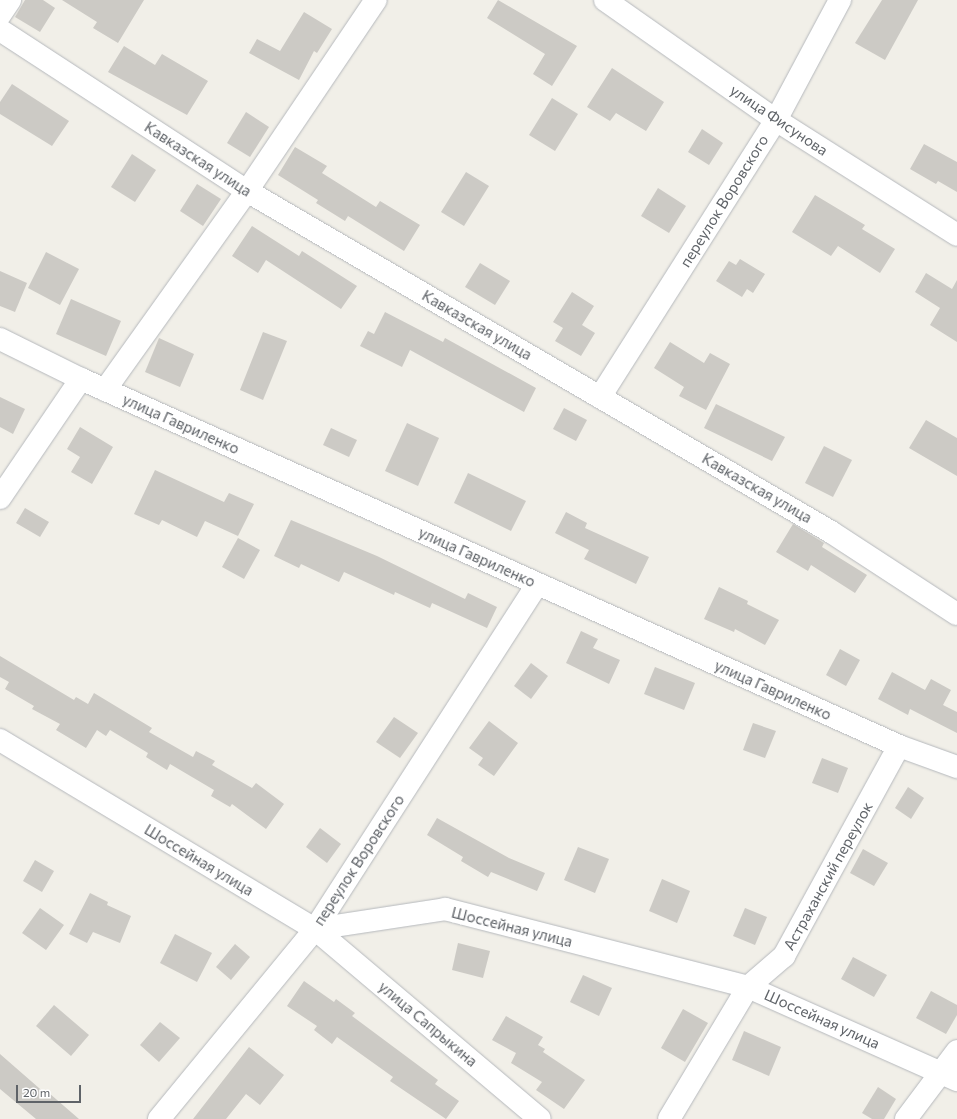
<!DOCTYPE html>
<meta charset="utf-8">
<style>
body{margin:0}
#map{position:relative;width:957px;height:1119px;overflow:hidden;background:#f1efe8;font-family:Commissioner,sans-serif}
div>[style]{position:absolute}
.building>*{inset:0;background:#cccac5}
.roads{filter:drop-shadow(0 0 1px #b5b8bc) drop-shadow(0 0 1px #b5b8bc)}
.minor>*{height:22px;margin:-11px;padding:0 11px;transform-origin:11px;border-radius:11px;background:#fff}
span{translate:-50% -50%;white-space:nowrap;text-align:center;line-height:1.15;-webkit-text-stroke:3px #fff;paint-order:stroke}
.street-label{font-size:15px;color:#5f6368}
.scale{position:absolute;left:16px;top:1085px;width:65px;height:18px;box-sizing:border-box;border:2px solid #5f6368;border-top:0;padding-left:5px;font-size:12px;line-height:14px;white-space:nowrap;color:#5f6368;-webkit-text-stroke:3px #fff;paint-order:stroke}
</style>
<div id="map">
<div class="building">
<i style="clip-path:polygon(25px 0,43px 0,55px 8px,40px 32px,15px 17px)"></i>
<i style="clip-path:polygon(62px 0,144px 0,118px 43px,93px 28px,97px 22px)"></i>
<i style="clip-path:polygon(498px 0,577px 46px,552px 86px,533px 74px,545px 54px,487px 18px)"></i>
<i style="clip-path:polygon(882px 0,918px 0,885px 60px,855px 43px)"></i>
<i style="clip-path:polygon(304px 12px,332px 29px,317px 53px,314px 51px,299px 80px,249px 53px,257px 39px,280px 51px)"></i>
<i style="clip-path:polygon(124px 46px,155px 65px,162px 54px,208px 81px,187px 115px,108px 72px)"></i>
<i style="clip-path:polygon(612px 68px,664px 102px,646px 131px,616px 113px,610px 121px,587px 107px)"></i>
<i style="clip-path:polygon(12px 84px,69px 121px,52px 146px,0 114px,0 102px)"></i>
<i style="clip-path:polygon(552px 98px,578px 114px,555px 151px,529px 135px)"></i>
<i style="clip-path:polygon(246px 112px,269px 127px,250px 157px,227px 143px)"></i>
<i style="clip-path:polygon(702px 129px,723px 143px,709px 165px,688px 152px)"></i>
<i style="clip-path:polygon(924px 144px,957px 162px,957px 192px,938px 181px,936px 184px,910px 169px)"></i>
<i style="clip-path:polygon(295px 147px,327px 166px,322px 173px,376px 207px,380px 201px,420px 225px,404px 251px,348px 216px,345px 221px,316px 203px,318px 200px,278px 175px)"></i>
<i style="clip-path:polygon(132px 154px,156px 170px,135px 202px,111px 187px)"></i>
<i style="clip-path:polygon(466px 172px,489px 186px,464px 226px,441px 212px)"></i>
<i style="clip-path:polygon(197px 184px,221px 199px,203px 226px,180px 211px)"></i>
<i style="clip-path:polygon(658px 188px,686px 206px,669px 233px,641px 216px)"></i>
<i style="clip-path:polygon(815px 195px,865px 225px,862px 229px,895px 249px,880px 273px,838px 246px,831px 256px,792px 232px)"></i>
<i style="clip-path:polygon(252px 226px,299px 256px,302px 251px,357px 286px,341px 309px,266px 260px,258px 273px,232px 256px)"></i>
<i style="clip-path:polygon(46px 252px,79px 269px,60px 305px,28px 288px)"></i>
<i style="clip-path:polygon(740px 259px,765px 274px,753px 293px,747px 289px,742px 297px,716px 281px,729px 261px,736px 265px)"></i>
<i style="clip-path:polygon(480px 263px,510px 281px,495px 305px,465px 287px)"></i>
<i style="clip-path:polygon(0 271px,27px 283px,15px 312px,0 306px)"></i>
<i style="clip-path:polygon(926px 273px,952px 289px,957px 280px,957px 342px,930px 325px,940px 308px,915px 292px)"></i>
<i style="clip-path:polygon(572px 292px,594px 306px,582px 325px,595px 333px,581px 356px,555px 341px,563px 328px,553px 322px)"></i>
<i style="clip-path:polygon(71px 299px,121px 321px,106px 356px,56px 334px)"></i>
<i style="clip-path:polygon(385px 312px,443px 342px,445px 338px,536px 388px,524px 412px,410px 350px,402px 367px,360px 346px,368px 331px,374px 334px)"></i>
<i style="clip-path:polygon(263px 332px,287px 341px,263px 400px,240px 390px)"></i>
<i style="clip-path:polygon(159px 338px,194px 354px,180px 387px,145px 372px)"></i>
<i style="clip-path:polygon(670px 342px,704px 363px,710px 353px,730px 364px,706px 410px,679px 396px,684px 387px,654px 368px)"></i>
<i style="clip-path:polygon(0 397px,25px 409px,13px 434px,0 427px)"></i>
<i style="clip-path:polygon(716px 404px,785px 437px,772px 461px,704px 428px)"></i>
<i style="clip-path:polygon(564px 408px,587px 420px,576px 441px,553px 429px)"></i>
<i style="clip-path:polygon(926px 420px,957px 438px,957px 476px,909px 448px)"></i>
<i style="clip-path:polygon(407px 423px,439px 438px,418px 486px,385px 471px)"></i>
<i style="clip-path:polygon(80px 427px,113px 447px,92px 484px,71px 472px,80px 457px,67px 449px)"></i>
<i style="clip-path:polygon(331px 428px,357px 440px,349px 457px,323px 445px)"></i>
<i style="clip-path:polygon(824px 446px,852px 460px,833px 497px,805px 483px)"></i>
<i style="clip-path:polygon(155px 470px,224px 502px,229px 493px,254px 504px,238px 536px,205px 521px,197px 537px,162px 520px,159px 525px,134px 514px)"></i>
<i style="clip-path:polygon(468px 473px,526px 501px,511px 531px,454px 503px)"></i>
<i style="clip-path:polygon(25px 508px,49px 522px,40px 537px,16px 523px)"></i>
<i style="clip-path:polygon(566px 512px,587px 523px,585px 528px,649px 557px,636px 584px,584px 559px,589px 550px,555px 533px)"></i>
<i style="clip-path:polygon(291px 520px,377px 556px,465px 599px,468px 593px,497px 607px,487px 628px,432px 603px,430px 608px,395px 592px,394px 595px,344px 572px,339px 582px,301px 564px,299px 568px,274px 556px)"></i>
<i style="clip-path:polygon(793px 524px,824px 543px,822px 547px,867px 575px,855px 593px,811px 565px,808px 571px,776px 552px)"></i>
<i style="clip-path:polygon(238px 538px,260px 550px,244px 579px,222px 567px)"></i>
<i style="clip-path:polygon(719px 587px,748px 601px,747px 604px,779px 620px,765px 645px,735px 629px,734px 632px,704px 619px)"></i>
<i style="clip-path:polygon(581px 631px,598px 639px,593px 648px,620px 660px,609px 684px,566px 663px)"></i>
<i style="clip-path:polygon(840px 649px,860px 660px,846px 686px,826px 675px)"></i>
<i style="clip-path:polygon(0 656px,74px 700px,76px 697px,88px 704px,94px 693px,152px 728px,149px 732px,193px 757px,196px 751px,215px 761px,212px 765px,252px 788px,256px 783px,284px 804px,266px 829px,232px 804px,230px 807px,211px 796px,214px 790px,170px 764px,167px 770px,146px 757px,148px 753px,110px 730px,106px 736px,97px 730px,86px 748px,56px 730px,60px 724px,32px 709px,34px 706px,5px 689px,9px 682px,0 677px)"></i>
<i style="clip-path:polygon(531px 663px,548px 676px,531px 699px,514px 686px)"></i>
<i style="clip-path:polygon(655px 667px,695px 683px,684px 710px,644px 694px)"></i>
<i style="clip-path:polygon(892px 672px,925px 690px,931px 679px,951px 690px,943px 705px,957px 712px,957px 733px,910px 709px,908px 715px,878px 699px)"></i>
<i style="clip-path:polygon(394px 717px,418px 733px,400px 758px,376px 742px)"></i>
<i style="clip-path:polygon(489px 721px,518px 743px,494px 776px,478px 765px,483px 758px,469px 748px)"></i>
<i style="clip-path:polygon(753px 723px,776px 731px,765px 758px,743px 750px)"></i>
<i style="clip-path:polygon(822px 758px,848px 768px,838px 793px,812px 783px)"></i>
<i style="clip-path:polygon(908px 787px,924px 798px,911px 819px,895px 808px)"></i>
<i style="clip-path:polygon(437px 818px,509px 858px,545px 873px,537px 891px,491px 872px,488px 877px,461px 861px,463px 857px,427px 835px)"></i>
<i style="clip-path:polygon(320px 828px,341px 844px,327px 863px,306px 847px)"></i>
<i style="clip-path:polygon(578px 847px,609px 859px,595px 893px,564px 880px)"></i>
<i style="clip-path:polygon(863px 849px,888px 863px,874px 886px,850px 873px)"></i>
<i style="clip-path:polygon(35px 860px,54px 871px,42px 892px,23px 881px)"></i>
<i style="clip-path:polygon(662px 879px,690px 891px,677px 923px,649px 911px)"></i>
<i style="clip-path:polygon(90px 893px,108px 902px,107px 905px,131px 916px,120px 943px,93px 932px,87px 943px,69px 934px)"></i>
<i style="clip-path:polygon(40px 908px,64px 925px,46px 950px,22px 933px)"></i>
<i style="clip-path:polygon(745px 908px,767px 917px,755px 945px,733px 936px)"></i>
<i style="clip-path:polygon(175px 934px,212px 953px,197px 982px,160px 963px)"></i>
<i style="clip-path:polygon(458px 943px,490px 951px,483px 978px,452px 970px)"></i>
<i style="clip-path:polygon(235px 944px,250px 957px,231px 980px,216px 967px)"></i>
<i style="clip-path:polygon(853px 957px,887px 975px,874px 997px,841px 979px)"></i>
<i style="clip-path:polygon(583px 975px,612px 988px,599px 1016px,570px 1002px)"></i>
<i style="clip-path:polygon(304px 981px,334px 1002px,336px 999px,355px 1013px,352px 1016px,438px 1080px,435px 1084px,459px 1101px,446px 1119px,390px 1081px,393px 1077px,337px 1037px,332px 1044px,314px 1030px,317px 1026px,287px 1006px)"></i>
<i style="clip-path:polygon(931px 991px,957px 1005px,957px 1015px,946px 1034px,916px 1018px)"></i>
<i style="clip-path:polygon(54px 1005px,89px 1035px,71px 1056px,36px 1026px)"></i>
<i style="clip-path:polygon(683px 1009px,708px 1023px,685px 1062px,661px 1048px)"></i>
<i style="clip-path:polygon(506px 1016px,543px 1037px,538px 1045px,545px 1049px,543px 1052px,585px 1080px,564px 1109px,536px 1090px,542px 1082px,511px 1063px,516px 1053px,492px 1040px)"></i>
<i style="clip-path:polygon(160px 1022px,180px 1038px,159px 1062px,140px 1045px)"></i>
<i style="clip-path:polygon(744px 1031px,781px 1047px,769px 1076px,732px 1060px)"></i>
<i style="clip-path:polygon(249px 1047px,284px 1075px,260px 1105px,246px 1094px,226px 1119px,193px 1119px)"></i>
<i style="clip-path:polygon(0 1054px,47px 1095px,49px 1093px,79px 1119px,36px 1119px,0 1089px)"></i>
<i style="clip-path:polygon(878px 1087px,896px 1099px,884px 1119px,872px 1119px,862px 1113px)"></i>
</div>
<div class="roads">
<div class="minor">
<i style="left:605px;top:0;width:209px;rotate:35.1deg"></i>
<i style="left:776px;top:120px;width:214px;rotate:32.4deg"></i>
<i style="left:0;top:15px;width:18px;rotate:-56deg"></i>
<i style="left:0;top:30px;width:295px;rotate:33.1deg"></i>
<i style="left:247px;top:191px;width:676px;rotate:30.28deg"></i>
<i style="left:831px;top:532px;width:150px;rotate:33.1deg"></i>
<i style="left:0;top:339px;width:90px;rotate:26.3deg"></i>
<i style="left:81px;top:379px;width:897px;rotate:24.16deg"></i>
<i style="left:899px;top:746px;width:62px;rotate:19.9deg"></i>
<i style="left:105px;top:390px;width:244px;rotate:-54.5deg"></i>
<i style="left:247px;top:191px;width:230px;rotate:-56deg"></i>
<i style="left:600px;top:397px;width:328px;rotate:-57.6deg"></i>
<i style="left:776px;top:120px;width:136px;rotate:-61.9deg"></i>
<i style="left:0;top:498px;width:144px;rotate:-55.8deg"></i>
<i style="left:0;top:740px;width:367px;rotate:31deg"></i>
<i style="left:315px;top:929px;width:294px;rotate:40.2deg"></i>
<i style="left:315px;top:929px;width:132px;rotate:-8.7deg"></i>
<i style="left:445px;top:909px;width:313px;rotate:14.4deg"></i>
<i style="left:748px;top:987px;width:229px;rotate:24deg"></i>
<i style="left:159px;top:1119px;width:246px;rotate:-50.6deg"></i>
<i style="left:315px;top:929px;width:410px;rotate:-57.2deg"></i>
<i style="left:669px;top:1119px;width:154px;rotate:-59.1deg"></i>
<i style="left:748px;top:987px;width:48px;rotate:-40.7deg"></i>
<i style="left:784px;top:956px;width:239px;rotate:-61.3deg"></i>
<i style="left:906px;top:1119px;width:85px;rotate:-53.1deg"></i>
</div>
</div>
<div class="street-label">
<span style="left:779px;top:120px;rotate:34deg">улица Фисунова</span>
<span style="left:198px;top:159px;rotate:33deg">Кавказская улица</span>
<span style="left:724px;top:201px;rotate:-58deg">переулок Воровского</span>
<span style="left:477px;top:325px;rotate:30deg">Кавказская улица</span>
<span style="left:181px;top:424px;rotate:24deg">улица Гавриленко</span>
<span style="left:757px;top:488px;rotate:30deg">Кавказская улица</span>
<span style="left:477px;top:557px;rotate:24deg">улица Гавриленко</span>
<span style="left:773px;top:690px;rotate:24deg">улица Гавриленко</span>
<span style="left:199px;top:860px;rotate:31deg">Шоссейная улица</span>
<span style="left:359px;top:860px;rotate:-57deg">переулок Воровского</span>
<span style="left:828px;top:876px;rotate:-61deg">Астраханский переулок</span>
<span style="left:512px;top:927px;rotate:14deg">Шоссейная улица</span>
<span style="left:822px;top:1019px;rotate:24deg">Шоссейная улица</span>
<span style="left:428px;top:1024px;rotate:40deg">улица Сапрыкина</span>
</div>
<div class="scale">20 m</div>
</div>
